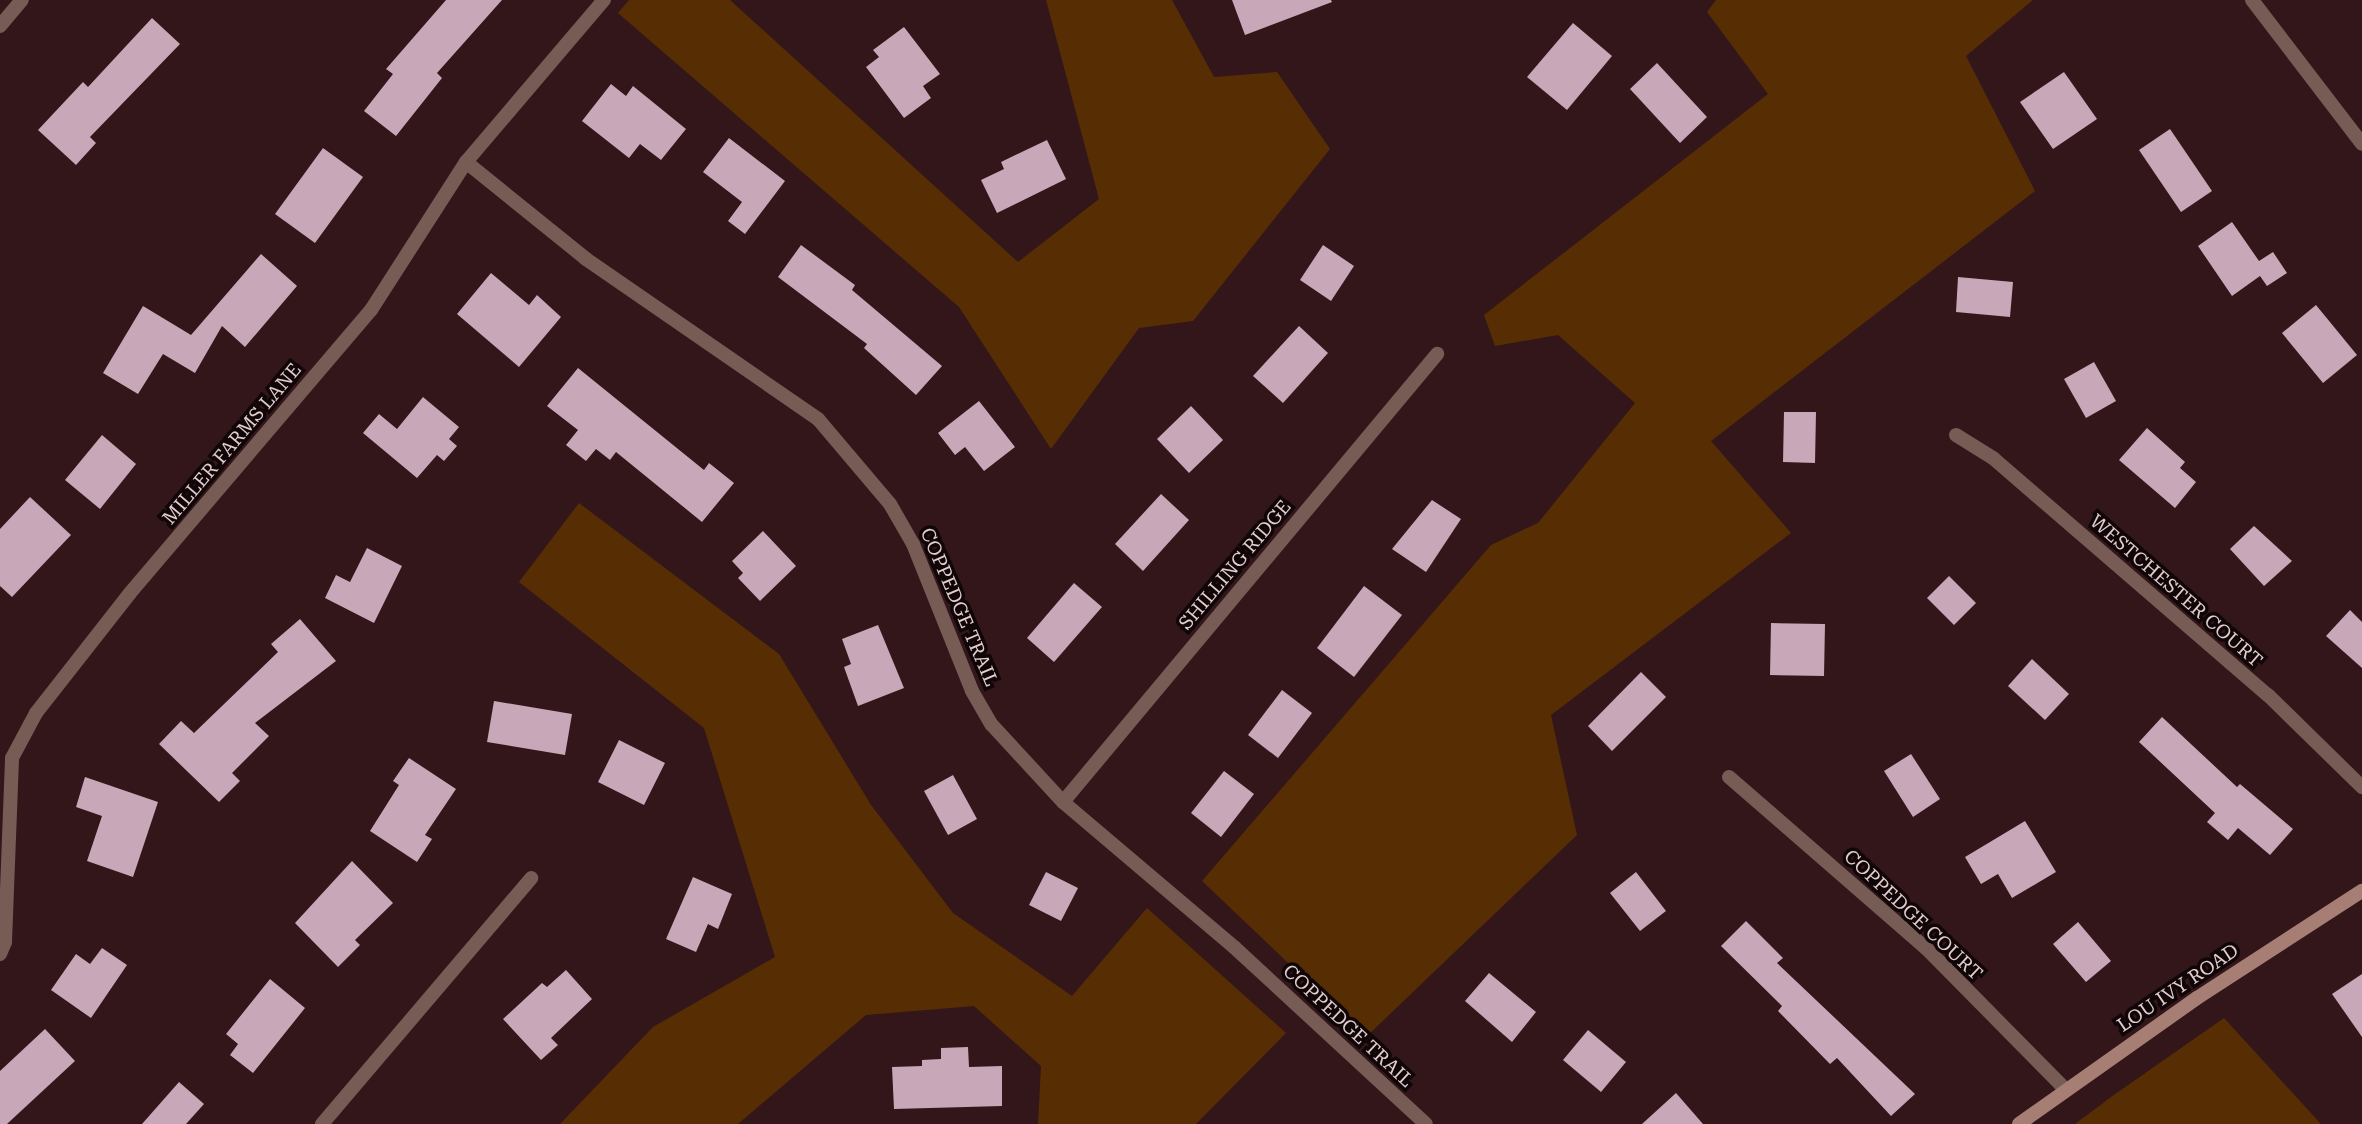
<!DOCTYPE html>
<style>
body{margin:0}
#map{position:relative;width:2362px;height:1124px;overflow:hidden;background:#32161a;font-family:"Roboto Serif",serif}
div>[style]{position:absolute}
.green>*{inset:0;background:#572e04}
.building>*{inset:0;background:#c8a7b8}
.street>*{height:14px;margin:-7px;padding:0 7px;transform-origin:7px;border-radius:7px;background:#765c55}
.secondary>*{height:14px;margin:-7px;padding:0 7px;transform-origin:7px;border-radius:7px;background:#a77e73}
span{translate:-50% -50%;white-space:nowrap;text-align:center;line-height:1.15;-webkit-text-stroke:7px #110607;paint-order:stroke}
.street-label{font-size:19px;color:#e2ced0}
</style>
<div id="map">
<div class="green">
<i style="clip-path:polygon(629px 0,730px 0,1018px 262px,1099px 199px,1046px 0,1172px 0,1214px 77px,1277px 72px,1330px 149px,1193px 321px,1139px 328px,1051px 449px,959px 307px,618px 13px)"></i>
<i style="clip-path:polygon(1716px 0,2033px 0,1966px 56px,2035px 191px,1711px 441px,1791px 533px,1551px 715px,1577px 835px,1366px 1037px,1202px 881px,1491px 545px,1538px 523px,1635px 403px,1558px 335px,1495px 346px,1484px 315px,1768px 94px,1707px 12px)"></i>
<i style="clip-path:polygon(579px 503px,779px 654px,871px 805px,953px 913px,1072px 996px,1147px 908px,1286px 1033px,1196px 1124px,1038px 1124px,1041px 1066px,974px 1006px,866px 1015px,738px 1124px,560px 1124px,653px 1027px,775px 957px,704px 728px,519px 582px)"></i>
<i style="clip-path:polygon(2224px 1018px,2321px 1124px,2075px 1124px,2111px 1097px)"></i>
</div>
<div class="building">
<i style="clip-path:polygon(446px 0,502px 0,437px 73px,442px 78px,396px 136px,364px 111px,393px 74px,386px 69px)"></i>
<i style="clip-path:polygon(1232px 0,1331px 0,1332px 2px,1245px 35px)"></i>
<i style="clip-path:polygon(152px 18px,180px 44px,90px 137px,96px 143px,76px 165px,38px 130px,83px 82px,88px 87px)"></i>
<i style="clip-path:polygon(1573px 23px,1612px 56px,1567px 110px,1527px 77px)"></i>
<i style="clip-path:polygon(904px 27px,940px 74px,923px 86px,931px 98px,904px 118px,866px 67px,879px 57px,873px 50px)"></i>
<i style="clip-path:polygon(1657px 63px,1707px 117px,1680px 143px,1630px 89px)"></i>
<i style="clip-path:polygon(2064px 72px,2097px 119px,2053px 149px,2020px 102px)"></i>
<i style="clip-path:polygon(611px 84px,626px 96px,633px 86px,686px 129px,661px 160px,640px 144px,629px 158px,582px 121px)"></i>
<i style="clip-path:polygon(2170px 129px,2212px 191px,2181px 212px,2139px 150px)"></i>
<i style="clip-path:polygon(729px 138px,785px 181px,745px 234px,728px 221px,742px 202px,703px 172px)"></i>
<i style="clip-path:polygon(1047px 140px,1066px 179px,997px 213px,981px 180px,1004px 169px,1001px 162px)"></i>
<i style="clip-path:polygon(323px 148px,363px 177px,315px 243px,275px 214px)"></i>
<i style="clip-path:polygon(2232px 222px,2259px 261px,2273px 252px,2287px 273px,2267px 286px,2260px 276px,2232px 296px,2198px 246px)"></i>
<i style="clip-path:polygon(801px 245px,855px 285px,852px 290px,942px 366px,916px 395px,864px 348px,867px 344px,778px 277px)"></i>
<i style="clip-path:polygon(1323px 245px,1354px 266px,1331px 301px,1300px 280px)"></i>
<i style="clip-path:polygon(261px 254px,297px 286px,245px 347px,222px 326px,195px 373px,163px 354px,138px 394px,103px 373px,143px 306px,191px 335px)"></i>
<i style="clip-path:polygon(491px 273px,529px 305px,537px 295px,561px 317px,519px 367px,457px 314px)"></i>
<i style="clip-path:polygon(1958px 277px,2013px 282px,2010px 317px,1956px 312px)"></i>
<i style="clip-path:polygon(2316px 305px,2357px 355px,2323px 383px,2282px 333px)"></i>
<i style="clip-path:polygon(1299px 326px,1328px 353px,1283px 403px,1253px 376px)"></i>
<i style="clip-path:polygon(2094px 362px,2116px 401px,2086px 418px,2064px 379px)"></i>
<i style="clip-path:polygon(578px 368px,704px 470px,709px 463px,734px 483px,702px 522px,616px 452px,610px 460px,596px 449px,586px 461px,566px 445px,578px 430px,547px 406px)"></i>
<i style="clip-path:polygon(423px 397px,459px 427px,449px 439px,457px 446px,444px 461px,437px 455px,417px 478px,363px 433px,379px 414px,397px 429px)"></i>
<i style="clip-path:polygon(979px 401px,1015px 447px,984px 471px,965px 447px,955px 455px,938px 433px)"></i>
<i style="clip-path:polygon(1191px 406px,1223px 440px,1189px 473px,1157px 439px)"></i>
<i style="clip-path:polygon(1784px 412px,1816px 412px,1815px 463px,1783px 462px)"></i>
<i style="clip-path:polygon(2147px 428px,2185px 462px,2180px 468px,2196px 482px,2175px 508px,2119px 460px)"></i>
<i style="clip-path:polygon(102px 435px,136px 464px,100px 509px,65px 480px)"></i>
<i style="clip-path:polygon(1161px 494px,1189px 520px,1143px 571px,1115px 544px)"></i>
<i style="clip-path:polygon(30px 497px,71px 535px,12px 597px,0 586px,0 529px)"></i>
<i style="clip-path:polygon(1432px 500px,1461px 519px,1426px 572px,1392px 549px)"></i>
<i style="clip-path:polygon(2254px 526px,2292px 561px,2264px 586px,2230px 549px)"></i>
<i style="clip-path:polygon(763px 531px,796px 566px,760px 601px,738px 578px,743px 573px,732px 561px)"></i>
<i style="clip-path:polygon(367px 548px,402px 566px,374px 623px,325px 598px,336px 575px,350px 582px)"></i>
<i style="clip-path:polygon(1949px 576px,1976px 603px,1954px 625px,1927px 598px)"></i>
<i style="clip-path:polygon(1074px 583px,1102px 607px,1054px 662px,1027px 638px)"></i>
<i style="clip-path:polygon(1364px 586px,1402px 615px,1354px 677px,1317px 648px)"></i>
<i style="clip-path:polygon(2350px 610px,2362px 622px,2362px 668px,2326px 636px)"></i>
<i style="clip-path:polygon(300px 619px,336px 661px,255px 723px,269px 736px,232px 773px,240px 781px,219px 802px,159px 744px,181px 721px,194px 733px,278px 652px,271px 644px)"></i>
<i style="clip-path:polygon(1771px 623px,1825px 624px,1824px 676px,1770px 675px)"></i>
<i style="clip-path:polygon(878px 625px,904px 688px,858px 706px,844px 667px,851px 664px,842px 639px)"></i>
<i style="clip-path:polygon(2032px 659px,2069px 694px,2045px 720px,2008px 686px)"></i>
<i style="clip-path:polygon(1641px 672px,1666px 697px,1612px 751px,1588px 726px)"></i>
<i style="clip-path:polygon(1282px 690px,1312px 713px,1278px 758px,1248px 735px)"></i>
<i style="clip-path:polygon(494px 701px,572px 714px,565px 755px,487px 742px)"></i>
<i style="clip-path:polygon(2162px 717px,2237px 787px,2240px 784px,2293px 829px,2270px 855px,2238px 828px,2228px 840px,2207px 822px,2215px 813px,2139px 742px)"></i>
<i style="clip-path:polygon(619px 740px,665px 763px,644px 805px,598px 782px)"></i>
<i style="clip-path:polygon(1911px 754px,1940px 799px,1913px 817px,1884px 771px)"></i>
<i style="clip-path:polygon(409px 758px,456px 789px,425px 835px,432px 839px,417px 862px,370px 831px,399px 785px,393px 781px)"></i>
<i style="clip-path:polygon(1224px 771px,1254px 794px,1221px 837px,1191px 813px)"></i>
<i style="clip-path:polygon(953px 775px,977px 819px,948px 835px,924px 791px)"></i>
<i style="clip-path:polygon(85px 777px,158px 802px,133px 877px,87px 861px,102px 816px,76px 807px)"></i>
<i style="clip-path:polygon(2025px 821px,2056px 872px,2012px 898px,1998px 874px,1981px 884px,1965px 857px)"></i>
<i style="clip-path:polygon(352px 861px,393px 903px,355px 940px,360px 945px,338px 967px,295px 923px)"></i>
<i style="clip-path:polygon(1046px 872px,1078px 888px,1061px 921px,1029px 905px)"></i>
<i style="clip-path:polygon(1636px 872px,1666px 911px,1640px 931px,1610px 893px)"></i>
<i style="clip-path:polygon(693px 877px,732px 894px,718px 929px,708px 924px,696px 952px,666px 939px)"></i>
<i style="clip-path:polygon(1746px 921px,1783px 958px,1777px 963px,1915px 1094px,1891px 1116px,1837px 1058px,1830px 1064px,1778px 1011px,1782px 1006px,1721px 946px)"></i>
<i style="clip-path:polygon(2078px 922px,2111px 961px,2086px 982px,2053px 944px)"></i>
<i style="clip-path:polygon(102px 948px,127px 965px,91px 1018px,51px 990px,76px 954px,90px 964px)"></i>
<i style="clip-path:polygon(566px 970px,592px 999px,551px 1038px,558px 1045px,541px 1060px,503px 1019px,542px 983px,547px 987px)"></i>
<i style="clip-path:polygon(1489px 973px,1536px 1012px,1512px 1042px,1465px 1001px)"></i>
<i style="clip-path:polygon(2362px 974px,2362px 1037px,2332px 994px)"></i>
<i style="clip-path:polygon(270px 979px,305px 1008px,253px 1073px,230px 1055px,238px 1044px,226px 1034px)"></i>
<i style="clip-path:polygon(45px 1029px,75px 1061px,7px 1124px,0 1124px,0 1071px)"></i>
<i style="clip-path:polygon(1588px 1030px,1626px 1062px,1601px 1092px,1563px 1060px)"></i>
<i style="clip-path:polygon(968px 1047px,969px 1067px,1002px 1066px,1002px 1106px,894px 1109px,892px 1067px,922px 1066px,922px 1060px,941px 1059px,941px 1048px)"></i>
<i style="clip-path:polygon(179px 1082px,204px 1104px,186px 1124px,142px 1124px)"></i>
<i style="clip-path:polygon(1676px 1093px,1703px 1124px,1642px 1124px)"></i>
</div>
<div class="street">
<i style="left:2252px;top:0;width:181px;rotate:52.6deg"></i>
<i style="left:0;top:26px;width:34px;rotate:-50deg"></i>
<i style="left:466px;top:162px;width:154px;rotate:38.9deg"></i>
<i style="left:586px;top:259px;width:282px;rotate:34.6deg"></i>
<i style="left:818px;top:419px;width:111px;rotate:49.7deg"></i>
<i style="left:890px;top:504px;width:46px;rotate:60.1deg"></i>
<i style="left:913px;top:544px;width:158px;rotate:68.1deg"></i>
<i style="left:972px;top:691px;width:39px;rotate:60deg"></i>
<i style="left:992px;top:725px;width:105px;rotate:47.3deg"></i>
<i style="left:1063px;top:802px;width:224px;rotate:40.3deg"></i>
<i style="left:1234px;top:947px;width:261px;rotate:42.7deg"></i>
<i style="left:1956px;top:435px;width:44px;rotate:31.9deg"></i>
<i style="left:1993px;top:458px;width:363px;rotate:40.8deg"></i>
<i style="left:2268px;top:695px;width:132px;rotate:44.4deg"></i>
<i style="left:1729px;top:777px;width:261px;rotate:41deg"></i>
<i style="left:1926px;top:948px;width:197px;rotate:45.4deg"></i>
<i style="left:1063px;top:802px;width:584px;rotate:-50.14deg"></i>
<i style="left:0;top:954px;width:13px;rotate:-67deg"></i>
<i style="left:5px;top:942px;width:184px;rotate:-87.8deg"></i>
<i style="left:12px;top:758px;width:51px;rotate:-61.9deg"></i>
<i style="left:36px;top:713px;width:152px;rotate:-51.9deg"></i>
<i style="left:130px;top:593px;width:372px;rotate:-49.6deg"></i>
<i style="left:371px;top:310px;width:176px;rotate:-57.3deg"></i>
<i style="left:466px;top:162px;width:213px;rotate:-49.6deg"></i>
<i style="left:322px;top:1124px;width:323px;rotate:-49.6deg"></i>
</div>
<div class="secondary">
<i style="left:2019px;top:1124px;width:218px;rotate:-35.3deg"></i>
<i style="left:2197px;top:998px;width:197px;rotate:-33deg"></i>
</div>
<div class="street-label">
<span style="left:232px;top:444px;rotate:-50deg">MILLER FARMS LANE</span>
<span style="left:1235px;top:565px;rotate:-50deg">SHILLING RIDGE</span>
<span style="left:2176px;top:591px;rotate:41deg">WESTCHESTER COURT</span>
<span style="left:959px;top:607px;rotate:67deg">COPPEDGE TRAIL</span>
<span style="left:1913px;top:915px;rotate:43deg">COPPEDGE COURT</span>
<span style="left:2178px;top:988px;rotate:-34deg">LOU IVY ROAD</span>
<span style="left:1348px;top:1026px;rotate:43deg">COPPEDGE TRAIL</span>
</div>
</div>
